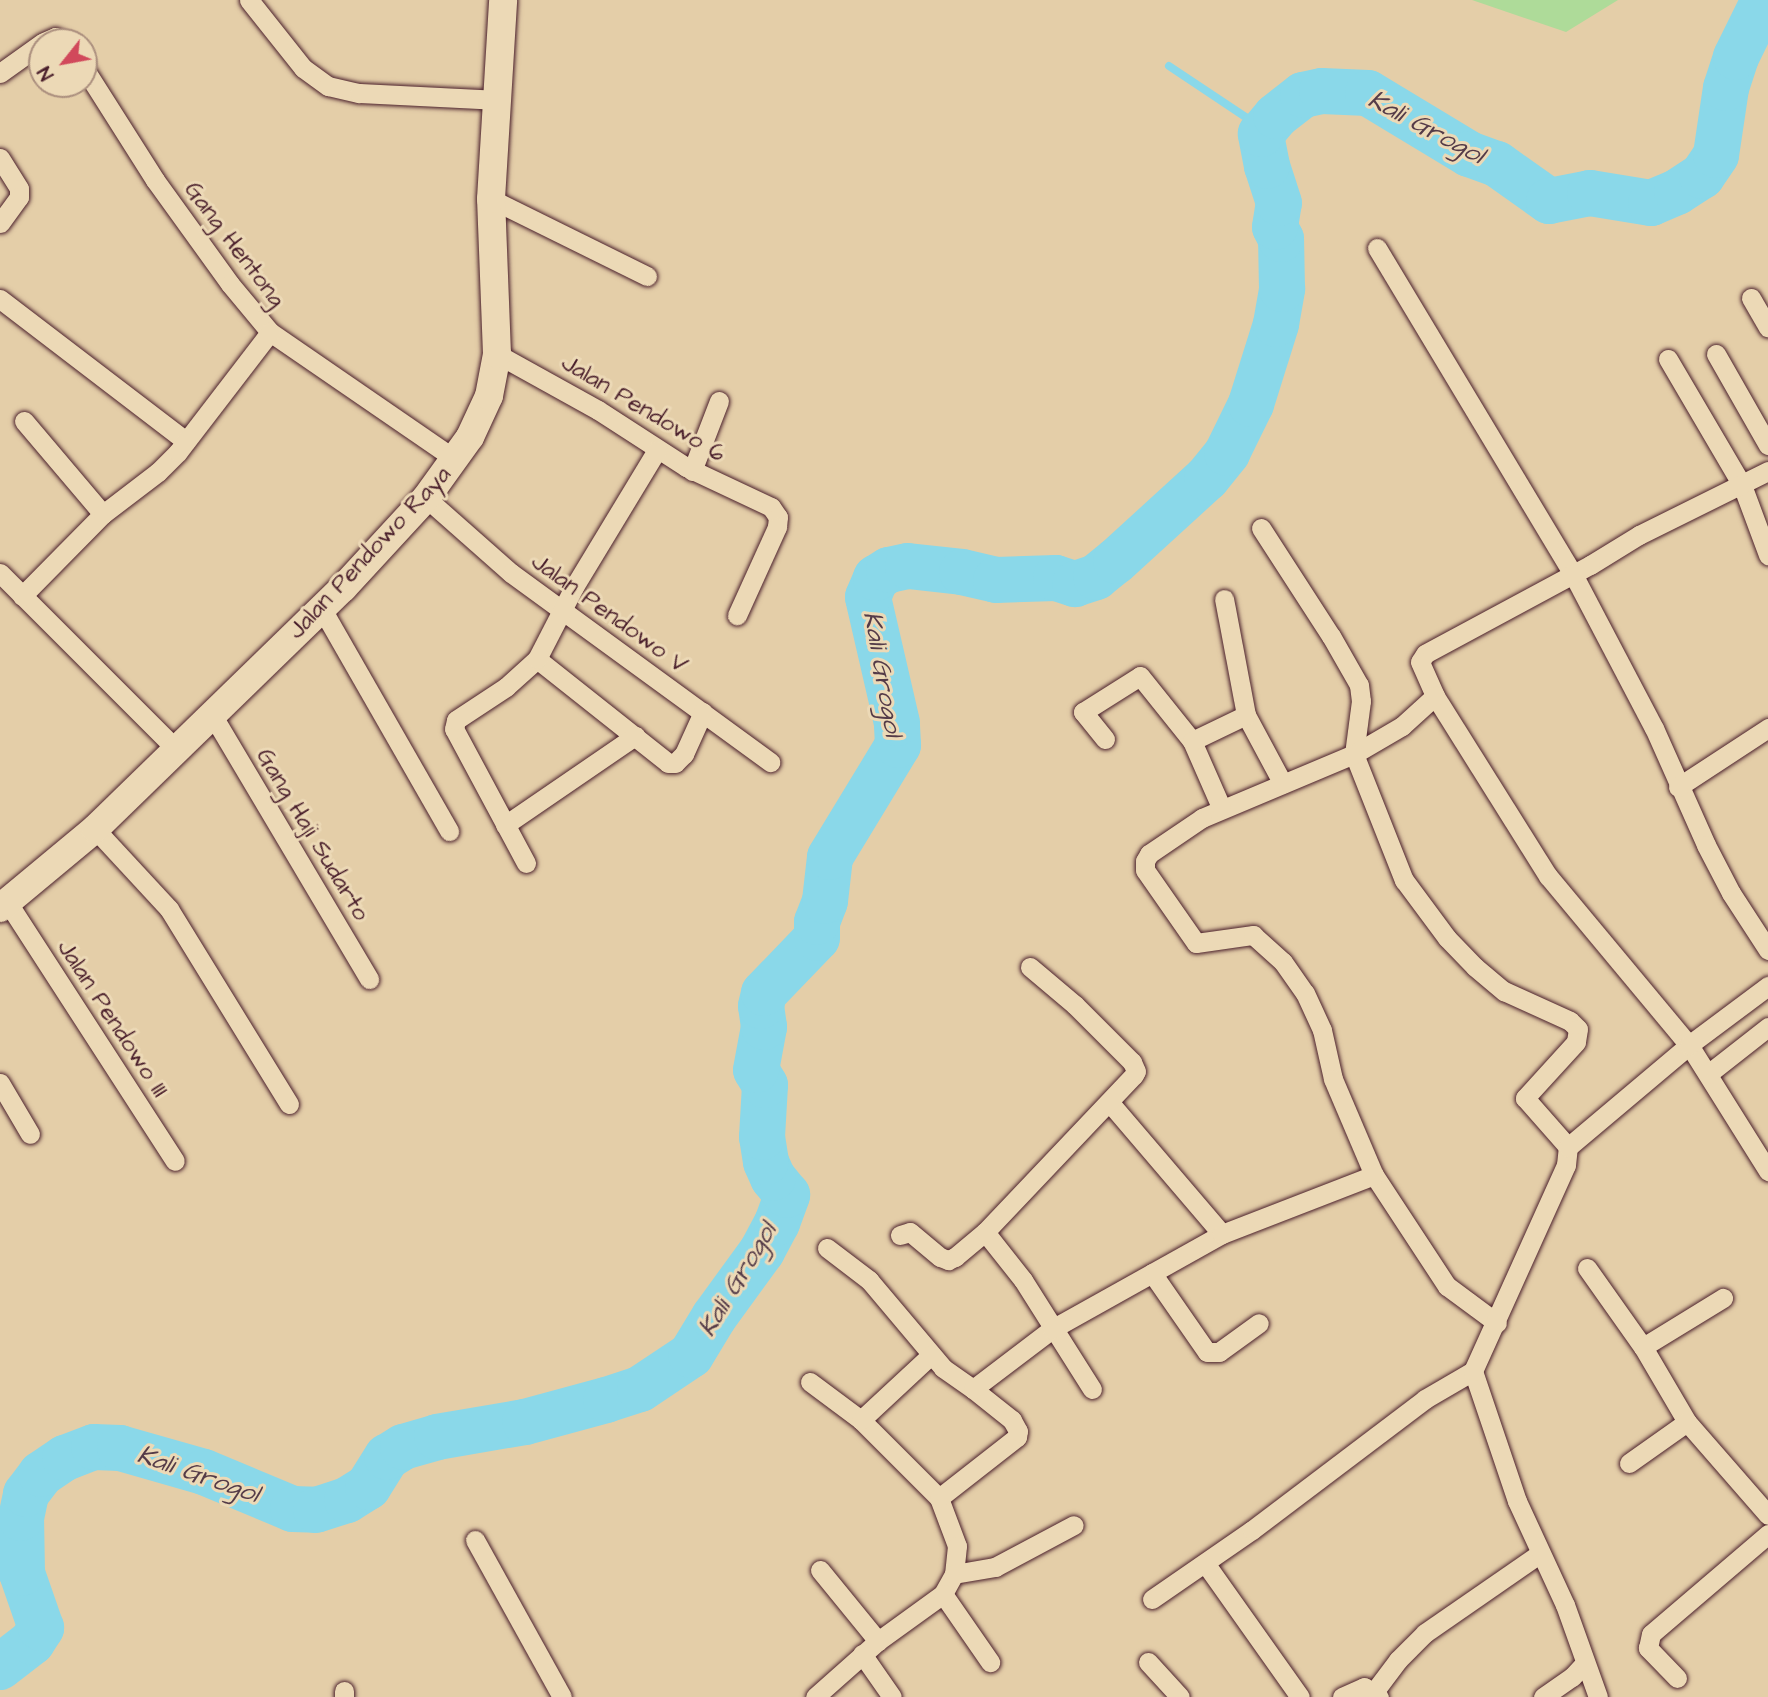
<!DOCTYPE html>
<style>
body{margin:0}
#map{position:relative;width:1768px;height:1697px;overflow:hidden;background:#e4cea8;font-family:"Architects Daughter",sans-serif}
div>[style]{position:absolute}
.green>*{inset:0;background:#aedb99}
.stream>*{height:8px;margin:-4px;padding:0 4px;transform-origin:4px;border-radius:4px;background:#8ad8e9}
.river>*{height:46px;margin:-23px;padding:0 23px;transform-origin:23px;border-radius:23px;background:#8ad8e9}
.roads{filter:drop-shadow(0 0 2px #4a1f2b) drop-shadow(0 0 2px #4a1f2b)}
.street>*{height:19px;margin:-9.5px;padding:0 9.5px;transform-origin:9.5px;border-radius:9.5px;background:#ecd9b6}
.secondary>*{height:28px;margin:-14px;padding:0 14px;transform-origin:14px;border-radius:14px;background:#ecd9b6}
span{translate:-50% -50%;white-space:nowrap;text-align:center;line-height:1.15;-webkit-text-stroke:6px #ecd9b6;paint-order:stroke}
.street-label{font-size:24px;color:#4a1f2b}
.water-label{font-size:26px;color:#543b48;font-style:italic}
.north{position:absolute;left:28px;top:28px;width:70px;height:70px;box-sizing:border-box;background:#ecd9b6;border:2px solid #ab8f7e;border-radius:50%;rotate:239deg;font-size:19px;font-weight:700;line-height:28px;text-align:center;color:#4a1f2b}
.north::after{content:'';display:block;margin:auto;width:24px;height:32px;background:#d1495b;clip-path:polygon(50% 0,100% 100%,50% 72%,0 100%)}
</style>
<div id="map">
<div class="green">
<i style="clip-path:polygon(1472px 0,1618px 0,1566px 32px)"></i>
</div>
<div class="stream">
<i style="left:1169px;top:66px;width:94px;rotate:33.7deg"></i>
<i style="left:1247px;top:118px;width:21px;rotate:25deg"></i>
</div>
<div class="river">
<i style="left:0;top:1667px;width:41px;rotate:-38deg"></i>
<i style="left:32px;top:1642px;width:17px;rotate:-57deg"></i>
<i style="left:41px;top:1628px;width:58px;rotate:-109.1deg"></i>
<i style="left:22px;top:1573px;width:55px;rotate:-91deg"></i>
<i style="left:21px;top:1518px;width:25px;rotate:-78deg"></i>
<i style="left:26px;top:1494px;width:25px;rotate:-53deg"></i>
<i style="left:41px;top:1474px;width:29px;rotate:-34deg"></i>
<i style="left:65px;top:1458px;width:31px;rotate:-21deg"></i>
<i style="left:94px;top:1447px;width:26px;rotate:2deg"></i>
<i style="left:120px;top:1448px;width:87px;rotate:15.9deg"></i>
<i style="left:204px;top:1472px;width:96px;rotate:22.6deg"></i>
<i style="left:293px;top:1509px;width:23px;rotate:2deg"></i>
<i style="left:316px;top:1510px;width:33px;rotate:-18deg"></i>
<i style="left:347px;top:1500px;width:25px;rotate:-32deg"></i>
<i style="left:368px;top:1487px;width:36px;rotate:-58deg"></i>
<i style="left:387px;top:1457px;width:19px;rotate:-32deg"></i>
<i style="left:403px;top:1447px;width:35px;rotate:-16deg"></i>
<i style="left:437px;top:1437px;width:89px;rotate:-9.7deg"></i>
<i style="left:525px;top:1422px;width:84px;rotate:-15.2deg"></i>
<i style="left:606px;top:1400px;width:36px;rotate:-18deg"></i>
<i style="left:640px;top:1389px;width:61px;rotate:-33.7deg"></i>
<i style="left:691px;top:1355px;width:44px;rotate:-58.8deg"></i>
<i style="left:714px;top:1317px;width:82px;rotate:-54deg"></i>
<i style="left:762px;top:1251px;width:32px;rotate:-62deg"></i>
<i style="left:777px;top:1223px;width:30px;rotate:-70deg"></i>
<i style="left:787px;top:1195px;width:22px;rotate:-129deg"></i>
<i style="left:773px;top:1178px;width:17px;rotate:-114deg"></i>
<i style="left:766px;top:1162px;width:25px;rotate:-99deg"></i>
<i style="left:762px;top:1137px;width:52px;rotate:-86.7deg"></i>
<i style="left:765px;top:1085px;width:17px;rotate:-121deg"></i>
<i style="left:756px;top:1070px;width:44px;rotate:-79.5deg"></i>
<i style="left:764px;top:1027px;width:21px;rotate:-98deg"></i>
<i style="left:761px;top:1006px;width:13px;rotate:-77deg"></i>
<i style="left:764px;top:993px;width:76px;rotate:-46.1deg"></i>
<i style="left:817px;top:938px;width:16px;rotate:-90deg"></i>
<i style="left:817px;top:922px;width:22px;rotate:-69deg"></i>
<i style="left:825px;top:901px;width:44px;rotate:-83.5deg"></i>
<i style="left:830px;top:857px;width:131px;rotate:-58.7deg"></i>
<i style="left:898px;top:745px;width:22px;rotate:-93deg"></i>
<i style="left:897px;top:723px;width:129px;rotate:-103deg"></i>
<i style="left:868px;top:597px;width:21px;rotate:-67deg"></i>
<i style="left:876px;top:578px;width:15px;rotate:-32deg"></i>
<i style="left:889px;top:570px;width:19px;rotate:-12deg"></i>
<i style="left:908px;top:566px;width:54px;rotate:6.3deg"></i>
<i style="left:962px;top:572px;width:35px;rotate:13deg"></i>
<i style="left:996px;top:580px;width:60px;rotate:-1.9deg"></i>
<i style="left:1056px;top:578px;width:20px;rotate:18deg"></i>
<i style="left:1075px;top:584px;width:22px;rotate:-18deg"></i>
<i style="left:1096px;top:577px;width:26px;rotate:-39deg"></i>
<i style="left:1116px;top:561px;width:123px;rotate:-42.4deg"></i>
<i style="left:1207px;top:478px;width:32px;rotate:-51deg"></i>
<i style="left:1227px;top:453px;width:55px;rotate:-63.9deg"></i>
<i style="left:1251px;top:404px;width:84px;rotate:-72.6deg"></i>
<i style="left:1276px;top:324px;width:36px;rotate:-80deg"></i>
<i style="left:1282px;top:289px;width:50px;rotate:-91.1deg"></i>
<i style="left:1281px;top:239px;width:13px;rotate:-117deg"></i>
<i style="left:1275px;top:227px;width:24px;rotate:-81deg"></i>
<i style="left:1279px;top:203px;width:39px;rotate:-108deg"></i>
<i style="left:1267px;top:166px;width:33px;rotate:-101deg"></i>
<i style="left:1261px;top:134px;width:23px;rotate:-50deg"></i>
<i style="left:1276px;top:116px;width:34px;rotate:-38deg"></i>
<i style="left:1303px;top:95px;width:19px;rotate:-12deg"></i>
<i style="left:1322px;top:91px;width:46px;rotate:2.5deg"></i>
<i style="left:1368px;top:93px;width:118px;rotate:31.1deg"></i>
<i style="left:1469px;top:154px;width:30px;rotate:20deg"></i>
<i style="left:1497px;top:164px;width:64px;rotate:35.4deg"></i>
<i style="left:1549px;top:201px;width:42px;rotate:-11deg"></i>
<i style="left:1590px;top:193px;width:62px;rotate:9.3deg"></i>
<i style="left:1651px;top:203px;width:28px;rotate:-23deg"></i>
<i style="left:1677px;top:192px;width:30px;rotate:-33deg"></i>
<i style="left:1702px;top:176px;width:25px;rotate:-56deg"></i>
<i style="left:1716px;top:155px;width:68px;rotate:-81.5deg"></i>
<i style="left:1726px;top:88px;width:33px;rotate:-72deg"></i>
<i style="left:1736px;top:57px;width:64px;rotate:-63.8deg"></i>
</div>
<div class="roads">
<div class="street">
<i style="left:249px;top:0;width:87px;rotate:51.5deg"></i>
<i style="left:303px;top:68px;width:31px;rotate:36deg"></i>
<i style="left:328px;top:86px;width:32px;rotate:13deg"></i>
<i style="left:359px;top:93px;width:136px;rotate:2.9deg"></i>
<i style="left:44px;top:42px;width:12px;rotate:-24deg"></i>
<i style="left:55px;top:37px;width:12px;rotate:24deg"></i>
<i style="left:84px;top:68px;width:133px;rotate:57.6deg"></i>
<i style="left:155px;top:180px;width:128px;rotate:54.2deg"></i>
<i style="left:230px;top:284px;width:62px;rotate:50.2deg"></i>
<i style="left:270px;top:332px;width:224px;rotate:34.5deg"></i>
<i style="left:0;top:73px;width:52px;rotate:-35.5deg"></i>
<i style="left:0;top:158px;width:36px;rotate:58deg"></i>
<i style="left:19px;top:189px;width:8px;rotate:90deg"></i>
<i style="left:19px;top:197px;width:32px;rotate:126deg"></i>
<i style="left:491px;top:199px;width:174px;rotate:26.3deg"></i>
<i style="left:1377px;top:248px;width:380px;rotate:59deg"></i>
<i style="left:1573px;top:574px;width:174px;rotate:62.3deg"></i>
<i style="left:1654px;top:728px;width:128px;rotate:66deg"></i>
<i style="left:1706px;top:845px;width:54px;rotate:62.5deg"></i>
<i style="left:1731px;top:893px;width:68px;rotate:57deg"></i>
<i style="left:1751px;top:298px;width:34px;rotate:60deg"></i>
<i style="left:0;top:299px;width:234px;rotate:37.4deg"></i>
<i style="left:497px;top:354px;width:115px;rotate:29deg"></i>
<i style="left:598px;top:410px;width:105px;rotate:32.9deg"></i>
<i style="left:686px;top:467px;width:94px;rotate:25.2deg"></i>
<i style="left:771px;top:507px;width:12px;rotate:55deg"></i>
<i style="left:778px;top:517px;width:10px;rotate:96deg"></i>
<i style="left:777px;top:527px;width:97px;rotate:114.4deg"></i>
<i style="left:1716px;top:354px;width:105px;rotate:60.3deg"></i>
<i style="left:1668px;top:359px;width:146px;rotate:59.6deg"></i>
<i style="left:1742px;top:485px;width:75px;rotate:69.6deg"></i>
<i style="left:24px;top:421px;width:122px;rotate:49.7deg"></i>
<i style="left:692px;top:471px;width:75px;rotate:-68.9deg"></i>
<i style="left:1768px;top:471px;width:144px;rotate:153.6deg"></i>
<i style="left:1639px;top:535px;width:57px;rotate:148.5deg"></i>
<i style="left:1590px;top:565px;width:187px;rotate:151.7deg"></i>
<i style="left:1425px;top:654px;width:9px;rotate:122deg"></i>
<i style="left:1420px;top:662px;width:37px;rotate:66deg"></i>
<i style="left:1435px;top:696px;width:213px;rotate:57.9deg"></i>
<i style="left:1548px;top:876px;width:220px;rotate:50.2deg"></i>
<i style="left:1689px;top:1045px;width:149px;rotate:57.9deg"></i>
<i style="left:426px;top:498px;width:113px;rotate:41.4deg"></i>
<i style="left:511px;top:573px;width:321px;rotate:36.1deg"></i>
<i style="left:1261px;top:528px;width:129px;rotate:57.1deg"></i>
<i style="left:1331px;top:636px;width:56px;rotate:60.3deg"></i>
<i style="left:1359px;top:685px;width:16px;rotate:83deg"></i>
<i style="left:1361px;top:701px;width:53px;rotate:97.5deg"></i>
<i style="left:1354px;top:754px;width:136px;rotate:68.4deg"></i>
<i style="left:1404px;top:880px;width:72px;rotate:53.4deg"></i>
<i style="left:1447px;top:938px;width:40px;rotate:46deg"></i>
<i style="left:1475px;top:967px;width:38px;rotate:40deg"></i>
<i style="left:1504px;top:991px;width:72px;rotate:24.4deg"></i>
<i style="left:1570px;top:1021px;width:11px;rotate:45deg"></i>
<i style="left:1578px;top:1029px;width:13px;rotate:99deg"></i>
<i style="left:1576px;top:1042px;width:76px;rotate:132.3deg"></i>
<i style="left:1525px;top:1098px;width:65px;rotate:48.7deg"></i>
<i style="left:0;top:573px;width:252px;rotate:45deg"></i>
<i style="left:22px;top:596px;width:115px;rotate:-45.4deg"></i>
<i style="left:103px;top:514px;width:69px;rotate:-37.4deg"></i>
<i style="left:158px;top:472px;width:28px;rotate:-45deg"></i>
<i style="left:178px;top:452px;width:151px;rotate:-52.5deg"></i>
<i style="left:322px;top:609px;width:256px;rotate:60.2deg"></i>
<i style="left:537px;top:659px;width:167px;rotate:38.4deg"></i>
<i style="left:668px;top:763px;width:7px"></i>
<i style="left:675px;top:763px;width:13px;rotate:-45deg"></i>
<i style="left:684px;top:754px;width:46px;rotate:-65.7deg"></i>
<i style="left:1435px;top:696px;width:45px;rotate:137.7deg"></i>
<i style="left:1402px;top:726px;width:56px;rotate:149.7deg"></i>
<i style="left:1354px;top:754px;width:165px;rotate:157.2deg"></i>
<i style="left:1202px;top:818px;width:64px;rotate:145.8deg"></i>
<i style="left:1149px;top:854px;width:8px;rotate:120deg"></i>
<i style="left:1145px;top:861px;width:9px;rotate:90deg"></i>
<i style="left:1145px;top:870px;width:89px;rotate:55.1deg"></i>
<i style="left:1196px;top:943px;width:58px;rotate:-8deg"></i>
<i style="left:1253px;top:935px;width:40px;rotate:42deg"></i>
<i style="left:1283px;top:962px;width:38px;rotate:55deg"></i>
<i style="left:1305px;top:993px;width:41px;rotate:65.3deg"></i>
<i style="left:1322px;top:1030px;width:50px;rotate:77.3deg"></i>
<i style="left:1333px;top:1079px;width:104px;rotate:66.9deg"></i>
<i style="left:1374px;top:1175px;width:133px;rotate:56.7deg"></i>
<i style="left:1447px;top:1286px;width:62px;rotate:36.5deg"></i>
<i style="left:1246px;top:715px;width:78px;rotate:61.8deg"></i>
<i style="left:213px;top:716px;width:306px;rotate:59.3deg"></i>
<i style="left:1105px;top:739px;width:35px;rotate:-129deg"></i>
<i style="left:1083px;top:712px;width:67px;rotate:-32.3deg"></i>
<i style="left:1140px;top:676px;width:83px;rotate:51.3deg"></i>
<i style="left:1192px;top:741px;width:72px;rotate:66.3deg"></i>
<i style="left:1192px;top:741px;width:60px;rotate:-25.7deg"></i>
<i style="left:1246px;top:715px;width:118px;rotate:-100.7deg"></i>
<i style="left:1678px;top:787px;width:108px;rotate:-33.2deg"></i>
<i style="left:505px;top:825px;width:158px;rotate:-34.4deg"></i>
<i style="left:95px;top:829px;width:109px;rotate:47.2deg"></i>
<i style="left:169px;top:909px;width:229px;rotate:58.4deg"></i>
<i style="left:526px;top:863px;width:152px;rotate:-118.2deg"></i>
<i style="left:454px;top:729px;width:9px;rotate:-77deg"></i>
<i style="left:456px;top:720px;width:60px;rotate:-33.4deg"></i>
<i style="left:506px;top:687px;width:42px;rotate:-42.1deg"></i>
<i style="left:537px;top:659px;width:81px;rotate:-62.8deg"></i>
<i style="left:574px;top:587px;width:160px;rotate:-58.8deg"></i>
<i style="left:8px;top:903px;width:307px;rotate:57.1deg"></i>
<i style="left:1708px;top:1074px;width:76px;rotate:-38.1deg"></i>
<i style="left:0;top:1083px;width:59px;rotate:59.5deg"></i>
<i style="left:1110px;top:1103px;width:172px;rotate:49.5deg"></i>
<i style="left:985px;top:1232px;width:61px;rotate:51.6deg"></i>
<i style="left:1023px;top:1280px;width:129px;rotate:57.7deg"></i>
<i style="left:900px;top:1235px;width:10px;rotate:-17deg"></i>
<i style="left:910px;top:1232px;width:39px;rotate:40deg"></i>
<i style="left:940px;top:1257px;width:9px;rotate:21deg"></i>
<i style="left:948px;top:1260px;width:8px;rotate:-23deg"></i>
<i style="left:955px;top:1257px;width:39px;rotate:-40deg"></i>
<i style="left:985px;top:1232px;width:216px;rotate:-46.5deg"></i>
<i style="left:1134px;top:1075px;width:4px;rotate:-63deg"></i>
<i style="left:1136px;top:1071px;width:10px;rotate:-114deg"></i>
<i style="left:1132px;top:1062px;width:81px;rotate:-135deg"></i>
<i style="left:1075px;top:1005px;width:59px;rotate:-139.8deg"></i>
<i style="left:827px;top:1248px;width:53px;rotate:37.3deg"></i>
<i style="left:869px;top:1280px;width:115px;rotate:49.9deg"></i>
<i style="left:943px;top:1368px;width:37px;rotate:35deg"></i>
<i style="left:1587px;top:1268px;width:97px;rotate:54.7deg"></i>
<i style="left:1643px;top:1347px;width:87px;rotate:59.6deg"></i>
<i style="left:1687px;top:1422px;width:123px;rotate:48.9deg"></i>
<i style="left:1152px;top:1273px;width:96px;rotate:55.2deg"></i>
<i style="left:1207px;top:1352px;width:12px"></i>
<i style="left:1219px;top:1352px;width:49px;rotate:-35.9deg"></i>
<i style="left:1643px;top:1347px;width:94px;rotate:-31.5deg"></i>
<i style="left:810px;top:1382px;width:64px;rotate:36.7deg"></i>
<i style="left:861px;top:1420px;width:110px;rotate:45deg"></i>
<i style="left:939px;top:1498px;width:51px;rotate:69.4deg"></i>
<i style="left:957px;top:1546px;width:28px;rotate:96deg"></i>
<i style="left:954px;top:1574px;width:23px;rotate:119deg"></i>
<i style="left:943px;top:1594px;width:80px;rotate:144.1deg"></i>
<i style="left:878px;top:1641px;width:84px;rotate:138.4deg"></i>
<i style="left:861px;top:1420px;width:96px;rotate:-42.9deg"></i>
<i style="left:1629px;top:1463px;width:71px;rotate:-35.3deg"></i>
<i style="left:939px;top:1498px;width:99px;rotate:-38deg"></i>
<i style="left:1017px;top:1437px;width:6px;rotate:-81deg"></i>
<i style="left:1018px;top:1431px;width:13px;rotate:-119deg"></i>
<i style="left:1012px;top:1420px;width:50px;rotate:-141.5deg"></i>
<i style="left:973px;top:1389px;width:99px;rotate:-37.2deg"></i>
<i style="left:1052px;top:1329px;width:195px;rotate:-29.2deg"></i>
<i style="left:1222px;top:1234px;width:163px;rotate:-21.2deg"></i>
<i style="left:475px;top:1540px;width:179px;rotate:61deg"></i>
<i style="left:1205px;top:1563px;width:164px;rotate:54.7deg"></i>
<i style="left:820px;top:1570px;width:92px;rotate:50.8deg"></i>
<i style="left:954px;top:1574px;width:42px;rotate:-9.7deg"></i>
<i style="left:995px;top:1567px;width:89px;rotate:-28deg"></i>
<i style="left:943px;top:1594px;width:83px;rotate:55.3deg"></i>
<i style="left:1152px;top:1599px;width:121px;rotate:-34.6deg"></i>
<i style="left:1252px;top:1530px;width:217px;rotate:-37.1deg"></i>
<i style="left:1425px;top:1399px;width:56px;rotate:-30.3deg"></i>
<i style="left:862px;top:1654px;width:52px;rotate:55.1deg"></i>
<i style="left:1148px;top:1662px;width:47px;rotate:47.6deg"></i>
<i style="left:1677px;top:1678px;width:42px;rotate:-134deg"></i>
<i style="left:1648px;top:1648px;width:14px;rotate:-78deg"></i>
<i style="left:1651px;top:1634px;width:154px;rotate:-40.5deg"></i>
<i style="left:344px;top:1691px;width:6px;rotate:90deg"></i>
<i style="left:1374px;top:1692px;width:40px;rotate:-53deg"></i>
<i style="left:1398px;top:1660px;width:38px;rotate:-45deg"></i>
<i style="left:1425px;top:1633px;width:139px;rotate:-34.7deg"></i>
<i style="left:1342px;top:1697px;width:24px;rotate:-24deg"></i>
<i style="left:1364px;top:1687px;width:18px;rotate:34deg"></i>
<i style="left:1543px;top:1697px;width:35px;rotate:-35deg"></i>
<i style="left:1572px;top:1677px;width:18px;rotate:-47deg"></i>
<i style="left:1598px;top:1697px;width:98px;rotate:-109.7deg"></i>
<i style="left:1565px;top:1605px;width:115px;rotate:-114.8deg"></i>
<i style="left:1517px;top:1501px;width:137px;rotate:-108.7deg"></i>
<i style="left:1473px;top:1371px;width:226px;rotate:-65.7deg"></i>
<i style="left:1566px;top:1165px;width:18px;rotate:-84deg"></i>
<i style="left:1568px;top:1147px;width:158px;rotate:-40.1deg"></i>
<i style="left:1689px;top:1045px;width:99px;rotate:-36.8deg"></i>
</div>
<div class="secondary">
<i style="left:0;top:908px;width:124px;rotate:-39.7deg"></i>
<i style="left:95px;top:829px;width:346px;rotate:-44.2deg"></i>
<i style="left:343px;top:588px;width:122px;rotate:-47.3deg"></i>
<i style="left:426px;top:498px;width:75px;rotate:-54.2deg"></i>
<i style="left:470px;top:437px;width:45px;rotate:-65.1deg"></i>
<i style="left:489px;top:396px;width:43px;rotate:-79.2deg"></i>
<i style="left:497px;top:354px;width:155px;rotate:-92.2deg"></i>
<i style="left:491px;top:199px;width:199px;rotate:-86.5deg"></i>
</div>
</div>
<div class="street-label">
<span style="left:234px;top:245px;rotate:53deg">Gang Hentong</span>
<span style="left:643px;top:409px;rotate:31deg">Jalan Pendowo 6</span>
<span style="left:370px;top:553px;rotate:-47deg">Jalan Pendowo Raya</span>
<span style="left:609px;top:614px;rotate:36deg">Jalan Pendowo V</span>
<span style="left:312px;top:835px;rotate:59deg">Gang Haji Sudarto</span>
<span style="left:112px;top:1019px;rotate:57deg">Jalan Pendowo III</span>
</div>
<div class="water-label">
<span style="left:1426px;top:128px;rotate:28deg">Kali Grogol</span>
<span style="left:882px;top:674px;rotate:80deg">Kali Grogol</span>
<span style="left:738px;top:1280px;rotate:-59deg">Kali Grogol</span>
<span style="left:198px;top:1475px;rotate:19deg">Kali Grogol</span>
</div>
<div class="north">N</div>
</div>
